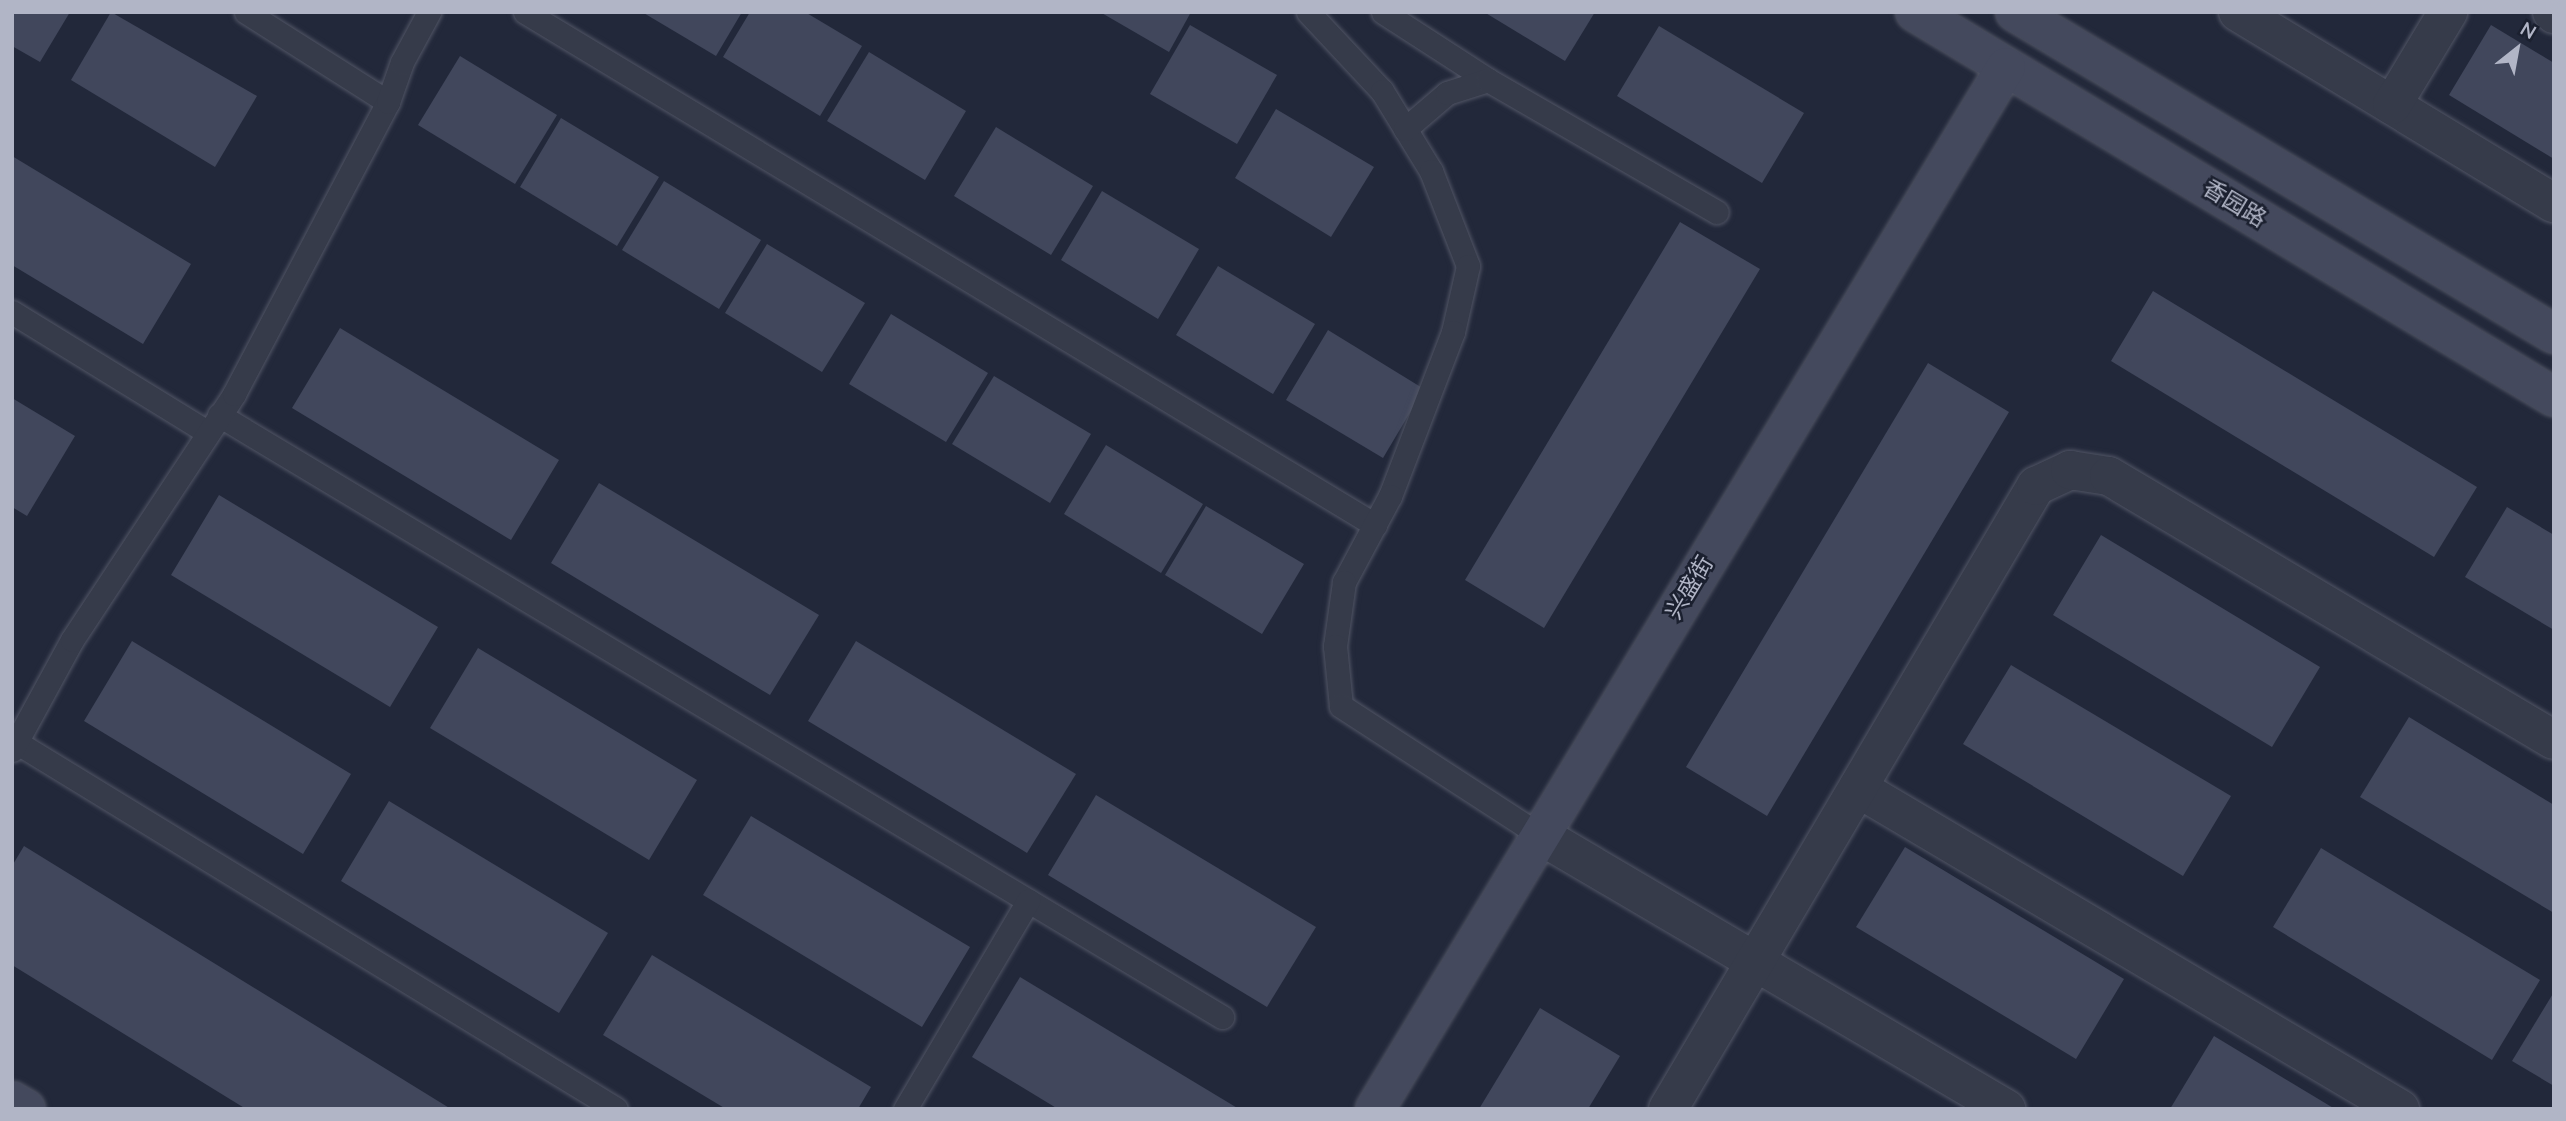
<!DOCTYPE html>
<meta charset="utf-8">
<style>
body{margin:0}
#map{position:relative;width:2566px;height:1121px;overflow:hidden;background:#22283a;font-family:"Nunito Sans","Noto Sans SC",sans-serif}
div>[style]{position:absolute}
.building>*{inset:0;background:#41475c}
.roads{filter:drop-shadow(0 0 2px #515565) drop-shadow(0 0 2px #515565)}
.lane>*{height:23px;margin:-11.5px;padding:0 11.5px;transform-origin:11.5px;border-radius:11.5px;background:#363b4a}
.street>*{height:38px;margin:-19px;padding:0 19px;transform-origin:19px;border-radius:19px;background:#363b4a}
.secondary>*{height:38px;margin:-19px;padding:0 19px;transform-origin:19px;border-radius:19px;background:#44495d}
span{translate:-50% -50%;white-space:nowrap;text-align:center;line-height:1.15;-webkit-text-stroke:5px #1b202f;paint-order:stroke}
.street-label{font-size:23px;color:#b1b5c6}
.frame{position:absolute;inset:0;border:14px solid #b1b5c6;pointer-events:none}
.north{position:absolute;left:2482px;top:14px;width:70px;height:70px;-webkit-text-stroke:5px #1b202f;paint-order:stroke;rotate:31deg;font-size:19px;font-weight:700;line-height:28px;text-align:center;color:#b1b5c6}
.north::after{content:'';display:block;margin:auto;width:24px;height:32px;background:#b1b5c6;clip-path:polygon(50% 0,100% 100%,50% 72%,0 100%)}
</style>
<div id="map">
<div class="building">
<i style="clip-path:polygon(12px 12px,70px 12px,40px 62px,12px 46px)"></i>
<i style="clip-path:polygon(111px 12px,257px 96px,215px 167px,71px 80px)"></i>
<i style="clip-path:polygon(642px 12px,742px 12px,716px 56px)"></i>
<i style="clip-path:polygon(750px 12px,805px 12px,862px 46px,820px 116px,723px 57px)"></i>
<i style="clip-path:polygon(1100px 12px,1191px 12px,1169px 52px)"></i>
<i style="clip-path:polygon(1484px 12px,1595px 12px,1565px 61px)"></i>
<i style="clip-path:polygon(1190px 25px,1277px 75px,1237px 144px,1150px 94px)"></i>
<i style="clip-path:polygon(2491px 25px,2554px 63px,2554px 159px,2449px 95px)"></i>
<i style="clip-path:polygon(1659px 26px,1804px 113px,1762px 183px,1617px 96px)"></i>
<i style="clip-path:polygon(869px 52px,966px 111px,925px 180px,827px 121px)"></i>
<i style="clip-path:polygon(460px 56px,557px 115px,515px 184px,418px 125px)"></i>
<i style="clip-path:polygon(1276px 109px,1374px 167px,1331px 237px,1235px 178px)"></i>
<i style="clip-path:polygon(561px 118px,659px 177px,617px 246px,520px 187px)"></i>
<i style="clip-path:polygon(996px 127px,1093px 186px,1051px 255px,954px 196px)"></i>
<i style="clip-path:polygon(12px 156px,191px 264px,143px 344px,12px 265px)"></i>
<i style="clip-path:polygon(664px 181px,761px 240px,719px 309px,622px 250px)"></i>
<i style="clip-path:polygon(1102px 191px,1199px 249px,1158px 319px,1061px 260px)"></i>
<i style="clip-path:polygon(1680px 222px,1760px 269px,1544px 628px,1465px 580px)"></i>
<i style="clip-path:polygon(767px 244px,865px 303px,822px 372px,725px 313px)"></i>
<i style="clip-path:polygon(1218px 266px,1315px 324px,1273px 394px,1176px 335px)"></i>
<i style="clip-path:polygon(2153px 291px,2477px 487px,2434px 557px,2111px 361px)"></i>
<i style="clip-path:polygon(891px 314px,988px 373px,946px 442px,849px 384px)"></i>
<i style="clip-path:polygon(340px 328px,559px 460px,511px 540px,292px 408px)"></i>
<i style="clip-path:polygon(1328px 330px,1424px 389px,1383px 458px,1286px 400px)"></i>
<i style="clip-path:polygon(1928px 363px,2009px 412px,1767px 816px,1686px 767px)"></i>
<i style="clip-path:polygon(994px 376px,1091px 434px,1050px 503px,952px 444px)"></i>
<i style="clip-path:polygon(12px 398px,75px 436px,27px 516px,12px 507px)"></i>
<i style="clip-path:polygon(1106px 445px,1203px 504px,1161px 573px,1064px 514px)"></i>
<i style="clip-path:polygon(599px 483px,819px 615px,770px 695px,551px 563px)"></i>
<i style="clip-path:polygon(219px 495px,438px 627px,390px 707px,171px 575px)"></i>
<i style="clip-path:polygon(1206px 506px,1304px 564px,1262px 634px,1165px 575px)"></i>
<i style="clip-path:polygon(2507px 507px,2554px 535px,2554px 630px,2465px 577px)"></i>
<i style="clip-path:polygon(2101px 535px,2320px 667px,2272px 747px,2053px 615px)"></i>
<i style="clip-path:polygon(132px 641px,351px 774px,303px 854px,84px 721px)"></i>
<i style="clip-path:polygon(856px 641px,1076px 774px,1027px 853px,808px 721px)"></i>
<i style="clip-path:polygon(478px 648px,697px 780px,649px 860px,430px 728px)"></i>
<i style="clip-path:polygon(2011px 665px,2231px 796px,2183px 876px,1963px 744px)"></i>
<i style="clip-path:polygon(2409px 717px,2554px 805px,2554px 913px,2360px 797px)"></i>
<i style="clip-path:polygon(1096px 795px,1316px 927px,1267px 1007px,1048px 875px)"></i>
<i style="clip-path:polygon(389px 801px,608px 933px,559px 1013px,341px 881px)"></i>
<i style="clip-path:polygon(751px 816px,970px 947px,922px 1027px,703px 895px)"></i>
<i style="clip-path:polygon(24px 846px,451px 1109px,246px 1109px,12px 965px,12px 866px)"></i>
<i style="clip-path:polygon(1905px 847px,2124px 979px,2076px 1059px,1856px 927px)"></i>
<i style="clip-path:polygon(2321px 848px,2540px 980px,2492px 1060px,2273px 927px)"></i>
<i style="clip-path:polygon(652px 955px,871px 1087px,858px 1109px,726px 1109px,603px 1035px)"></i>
<i style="clip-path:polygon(1020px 977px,1239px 1109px,1058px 1109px,972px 1057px)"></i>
<i style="clip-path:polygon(2554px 992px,2554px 1086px,2512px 1061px)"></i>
<i style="clip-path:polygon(1540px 1008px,1620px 1056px,1588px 1109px,1479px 1109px)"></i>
<i style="clip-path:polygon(2214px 1036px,2335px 1109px,2170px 1109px)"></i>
</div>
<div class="roads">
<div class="lane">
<i style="left:246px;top:12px;width:168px;rotate:32.4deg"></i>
<i style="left:525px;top:12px;width:993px;rotate:31.11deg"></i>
<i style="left:1308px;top:12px;width:108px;rotate:46.9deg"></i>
<i style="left:1382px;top:91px;width:94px;rotate:58.5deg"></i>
<i style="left:1431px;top:171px;width:102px;rotate:68.7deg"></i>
<i style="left:1468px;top:266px;width:68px;rotate:102.8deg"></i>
<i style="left:1453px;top:332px;width:176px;rotate:111deg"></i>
<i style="left:1390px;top:496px;width:98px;rotate:118.1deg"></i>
<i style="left:1344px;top:582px;width:65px;rotate:98deg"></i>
<i style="left:1335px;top:646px;width:60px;rotate:84.3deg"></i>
<i style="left:1341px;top:706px;width:237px;rotate:33deg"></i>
<i style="left:1383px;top:12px;width:125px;rotate:32.9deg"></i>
<i style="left:1405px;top:129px;width:55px;rotate:-40.6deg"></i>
<i style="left:1447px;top:93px;width:43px;rotate:-17.6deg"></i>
<i style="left:1488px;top:80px;width:264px;rotate:30deg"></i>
<i style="left:12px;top:312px;width:229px;rotate:31.6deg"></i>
<i style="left:219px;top:415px;width:1170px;rotate:30.97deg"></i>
<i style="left:16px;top:742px;width:703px;rotate:31.45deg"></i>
<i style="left:12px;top:750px;width:125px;rotate:-61.4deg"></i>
<i style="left:72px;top:640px;width:295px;rotate:-56.6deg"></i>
<i style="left:234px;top:394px;width:330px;rotate:-62.2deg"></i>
<i style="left:388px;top:102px;width:42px;rotate:-70.7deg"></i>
<i style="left:402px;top:62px;width:57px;rotate:-61.6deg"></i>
<i style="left:905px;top:1109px;width:242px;rotate:-59.4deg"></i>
</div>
<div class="street">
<i style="left:2238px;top:12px;width:369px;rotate:31.2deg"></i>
<i style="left:2552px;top:12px;width:3px;rotate:45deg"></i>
<i style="left:2392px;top:105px;width:109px;rotate:-58.9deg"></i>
<i style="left:1858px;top:788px;width:630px;rotate:30.64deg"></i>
<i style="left:1540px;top:835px;width:541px;rotate:30.45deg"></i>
<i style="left:1668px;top:1109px;width:724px;rotate:-59.43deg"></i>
<i style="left:2036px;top:486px;width:38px;rotate:-25deg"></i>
<i style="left:2070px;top:470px;width:39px;rotate:9deg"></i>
<i style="left:2109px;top:476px;width:517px;rotate:30.68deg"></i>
</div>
<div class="secondary">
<i style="left:1915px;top:12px;width:746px;rotate:31.07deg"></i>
<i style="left:2015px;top:12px;width:628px;rotate:30.85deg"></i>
<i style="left:12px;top:1101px;width:16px;rotate:30deg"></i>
<i style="left:1375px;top:1109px;width:1218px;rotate:-58.8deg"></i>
</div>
</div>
<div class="street-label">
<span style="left:2234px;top:204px;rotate:31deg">香园路</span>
<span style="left:1690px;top:588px;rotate:-59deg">兴盛街</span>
</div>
<div class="frame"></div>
<div class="north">N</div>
</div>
